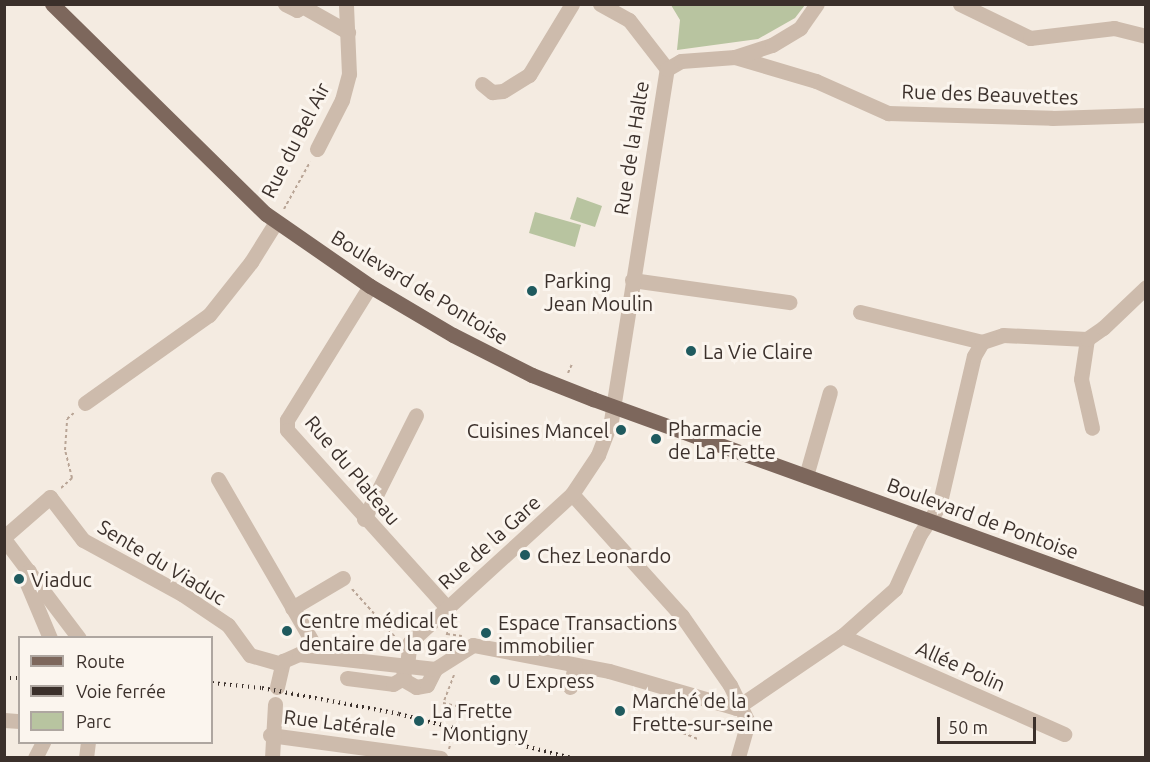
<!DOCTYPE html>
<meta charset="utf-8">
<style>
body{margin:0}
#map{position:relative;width:1150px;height:762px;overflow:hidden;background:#f4ebe1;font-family:Ubuntu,sans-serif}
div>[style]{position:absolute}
.green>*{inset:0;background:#b8c4a0}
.path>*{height:2px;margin-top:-1px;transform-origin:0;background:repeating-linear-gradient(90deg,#b9a596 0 3px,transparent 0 6px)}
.minor>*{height:15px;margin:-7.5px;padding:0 7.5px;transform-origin:7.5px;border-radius:7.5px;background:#cdbbac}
.major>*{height:15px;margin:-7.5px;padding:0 7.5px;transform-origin:7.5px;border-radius:7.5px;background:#7d675c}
.rail>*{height:4px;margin-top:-2px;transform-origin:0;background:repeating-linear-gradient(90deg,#3b302b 0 1.5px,transparent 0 6px)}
.dots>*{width:16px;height:16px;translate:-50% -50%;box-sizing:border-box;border:3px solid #fbf5ee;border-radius:50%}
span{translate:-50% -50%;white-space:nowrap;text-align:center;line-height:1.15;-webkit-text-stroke:6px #fbf5ee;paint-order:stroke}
.street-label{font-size:20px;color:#3b302b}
.poi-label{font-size:20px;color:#3b302b}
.left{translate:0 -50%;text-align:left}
.right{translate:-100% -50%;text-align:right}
.frame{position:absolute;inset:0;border:6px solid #3b302b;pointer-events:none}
.legend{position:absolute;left:18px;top:636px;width:195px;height:108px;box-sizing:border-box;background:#fbf5ee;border:2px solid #aea6a0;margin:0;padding:8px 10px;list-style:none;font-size:18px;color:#3b302b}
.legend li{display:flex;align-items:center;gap:12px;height:30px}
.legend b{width:30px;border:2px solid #aea6a0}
.scale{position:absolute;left:937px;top:717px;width:99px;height:27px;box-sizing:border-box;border:3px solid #3b302b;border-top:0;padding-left:8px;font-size:18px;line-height:21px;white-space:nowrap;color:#3b302b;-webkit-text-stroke:4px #fbf5ee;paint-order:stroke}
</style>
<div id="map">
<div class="green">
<i style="clip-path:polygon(671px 5px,805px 5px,795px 18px,758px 39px,677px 50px,680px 20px)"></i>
<i style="clip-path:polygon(577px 197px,602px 206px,595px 227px,570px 219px)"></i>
<i style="clip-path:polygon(535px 212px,581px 225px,575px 247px,529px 233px)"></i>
</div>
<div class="path">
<i style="left:284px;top:209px;width:54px;rotate:-61deg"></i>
<i style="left:451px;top:317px;width:10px;rotate:-61deg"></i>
<i style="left:568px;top:373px;width:10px;rotate:-66deg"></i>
<i style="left:61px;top:488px;width:15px;rotate:-42deg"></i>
<i style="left:72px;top:478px;width:29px;rotate:-104deg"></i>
<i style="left:65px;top:450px;width:31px;rotate:-86deg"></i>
<i style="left:67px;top:419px;width:9px;rotate:-41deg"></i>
<i style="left:352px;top:589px;width:66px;rotate:48.1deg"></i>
<i style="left:447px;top:634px;width:15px;rotate:8deg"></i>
<i style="left:444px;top:647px;width:22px;rotate:-77deg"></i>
<i style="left:454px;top:675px;width:30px;rotate:111deg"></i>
<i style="left:443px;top:703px;width:17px;rotate:13deg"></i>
<i style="left:460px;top:707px;width:10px;rotate:101deg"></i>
<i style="left:683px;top:733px;width:16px;rotate:22deg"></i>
<i style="left:449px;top:749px;width:7px;rotate:-74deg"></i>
</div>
<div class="minor">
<i style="left:285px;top:4px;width:13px;rotate:27deg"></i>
<i style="left:297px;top:10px;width:6px;rotate:-39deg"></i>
<i style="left:302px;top:6px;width:53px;rotate:29.5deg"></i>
<i style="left:600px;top:4px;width:33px;rotate:29deg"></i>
<i style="left:629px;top:20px;width:62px;rotate:52.2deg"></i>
<i style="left:960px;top:4px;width:78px;rotate:25.9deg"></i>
<i style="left:1030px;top:38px;width:85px;rotate:-6.8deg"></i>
<i style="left:1114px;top:28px;width:33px;rotate:14deg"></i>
<i style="left:735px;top:57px;width:84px;rotate:16.5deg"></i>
<i style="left:816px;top:81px;width:79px;rotate:24deg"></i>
<i style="left:888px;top:113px;width:164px;rotate:1.7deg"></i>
<i style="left:1052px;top:118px;width:94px;rotate:-1.8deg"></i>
<i style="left:482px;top:84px;width:13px;rotate:39deg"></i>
<i style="left:492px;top:92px;width:11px;rotate:-5deg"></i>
<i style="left:503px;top:91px;width:31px;rotate:-32deg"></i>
<i style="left:529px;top:75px;width:83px;rotate:-58.8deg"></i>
<i style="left:317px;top:149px;width:55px;rotate:-63deg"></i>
<i style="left:342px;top:100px;width:27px;rotate:-75deg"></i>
<i style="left:349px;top:74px;width:70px;rotate:-92.5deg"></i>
<i style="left:632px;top:280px;width:159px;rotate:8deg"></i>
<i style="left:370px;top:286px;width:158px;rotate:121.8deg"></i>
<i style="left:287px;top:420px;width:10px;rotate:90deg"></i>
<i style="left:287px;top:430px;width:239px;rotate:48deg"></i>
<i style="left:860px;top:312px;width:126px;rotate:13.8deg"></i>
<i style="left:1087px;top:339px;width:40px;rotate:98.5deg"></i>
<i style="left:1081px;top:379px;width:50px;rotate:77.3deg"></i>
<i style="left:85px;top:403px;width:152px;rotate:-35.4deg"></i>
<i style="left:209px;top:315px;width:68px;rotate:-51.6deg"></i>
<i style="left:251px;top:262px;width:47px;rotate:-58deg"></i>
<i style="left:806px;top:476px;width:87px;rotate:-74.1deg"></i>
<i style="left:218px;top:479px;width:201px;rotate:59.9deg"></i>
<i style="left:572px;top:494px;width:164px;rotate:48deg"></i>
<i style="left:682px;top:616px;width:84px;rotate:55.2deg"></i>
<i style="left:730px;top:685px;width:41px;rotate:64.1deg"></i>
<i style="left:748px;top:722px;width:37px;rotate:106deg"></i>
<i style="left:364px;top:519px;width:116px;rotate:-63.4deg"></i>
<i style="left:4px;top:537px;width:61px;rotate:-41deg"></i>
<i style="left:50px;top:497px;width:54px;rotate:52.5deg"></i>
<i style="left:83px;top:540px;width:113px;rotate:28.6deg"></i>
<i style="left:182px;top:594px;width:55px;rotate:34deg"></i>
<i style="left:228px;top:625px;width:37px;rotate:54deg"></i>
<i style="left:250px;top:655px;width:32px;rotate:16deg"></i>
<i style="left:4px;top:539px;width:124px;rotate:52.9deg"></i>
<i style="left:29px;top:571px;width:10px;rotate:107deg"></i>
<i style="left:26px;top:581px;width:62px;rotate:67.2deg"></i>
<i style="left:292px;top:608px;width:59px;rotate:-30.5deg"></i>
<i style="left:842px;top:636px;width:243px;rotate:23.8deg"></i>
<i style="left:403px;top:665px;width:15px;rotate:86deg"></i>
<i style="left:404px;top:680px;width:14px;rotate:30deg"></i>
<i style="left:416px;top:687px;width:11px;rotate:-10deg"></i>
<i style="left:427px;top:685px;width:18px;rotate:-63deg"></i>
<i style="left:407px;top:665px;width:23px;rotate:-83deg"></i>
<i style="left:410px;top:642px;width:219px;rotate:-42.4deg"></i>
<i style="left:572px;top:494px;width:47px;rotate:-56.3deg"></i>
<i style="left:598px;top:455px;width:36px;rotate:-69deg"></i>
<i style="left:611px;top:421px;width:356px;rotate:-81deg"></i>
<i style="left:667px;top:69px;width:16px;rotate:-30deg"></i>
<i style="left:681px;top:61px;width:54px;rotate:-4.2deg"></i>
<i style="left:735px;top:57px;width:39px;rotate:-18deg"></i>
<i style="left:772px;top:45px;width:33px;rotate:-31deg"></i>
<i style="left:800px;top:28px;width:29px;rotate:-55deg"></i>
<i style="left:347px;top:678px;width:46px;rotate:7.4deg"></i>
<i style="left:393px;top:684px;width:12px;rotate:-31deg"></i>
<i style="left:277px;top:687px;width:27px;rotate:-77deg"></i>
<i style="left:283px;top:661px;width:17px;rotate:-24deg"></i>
<i style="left:299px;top:654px;width:137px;rotate:6.3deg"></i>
<i style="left:435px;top:669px;width:45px;rotate:-32.3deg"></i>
<i style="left:473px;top:645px;width:138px;rotate:10.8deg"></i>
<i style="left:609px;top:671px;width:132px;rotate:16.2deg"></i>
<i style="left:736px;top:708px;width:128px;rotate:-34.2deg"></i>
<i style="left:842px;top:636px;width:71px;rotate:-41.6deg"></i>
<i style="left:895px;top:589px;width:60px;rotate:-65.6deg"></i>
<i style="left:920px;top:534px;width:34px;rotate:-56deg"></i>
<i style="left:939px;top:506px;width:154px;rotate:-76.9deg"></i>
<i style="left:974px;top:356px;width:16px;rotate:-60deg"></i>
<i style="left:982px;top:342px;width:22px;rotate:-18deg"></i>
<i style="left:1003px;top:335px;width:84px;rotate:2.7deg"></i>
<i style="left:1087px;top:339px;width:19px;rotate:-35deg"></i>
<i style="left:1103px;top:328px;width:59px;rotate:-43.6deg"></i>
<i style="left:570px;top:687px;width:22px;rotate:-77deg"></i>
<i style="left:4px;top:720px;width:16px;rotate:4deg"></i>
<i style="left:270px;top:735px;width:172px;rotate:7.7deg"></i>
<i style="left:35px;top:758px;width:18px;rotate:-63deg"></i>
<i style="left:86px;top:758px;width:16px;rotate:-83deg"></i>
<i style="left:272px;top:758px;width:54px;rotate:-86.8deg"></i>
</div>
<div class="major">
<i style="left:52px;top:4px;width:300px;rotate:44.5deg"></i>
<i style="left:266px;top:214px;width:126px;rotate:34.7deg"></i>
<i style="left:370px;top:286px;width:96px;rotate:30.6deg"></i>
<i style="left:453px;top:335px;width:89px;rotate:26.9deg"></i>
<i style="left:532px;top:375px;width:66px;rotate:21.5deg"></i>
<i style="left:593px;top:399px;width:588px;rotate:19.88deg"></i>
</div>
<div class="rail">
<i style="left:4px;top:678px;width:16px"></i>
<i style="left:212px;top:683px;width:50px;rotate:5.7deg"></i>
<i style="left:262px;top:688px;width:139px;rotate:10.7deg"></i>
<i style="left:399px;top:714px;width:178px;rotate:14.3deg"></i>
</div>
<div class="dots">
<i style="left:532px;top:291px;background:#1f5a5e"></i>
<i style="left:691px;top:351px;background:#1f5a5e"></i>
<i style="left:621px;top:430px;background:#1f5a5e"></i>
<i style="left:656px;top:439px;background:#1f5a5e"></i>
<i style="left:525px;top:555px;background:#1f5a5e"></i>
<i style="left:19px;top:579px;background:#1f5a5e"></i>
<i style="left:287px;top:631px;background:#1f5a5e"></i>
<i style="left:486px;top:633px;background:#1f5a5e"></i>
<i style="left:495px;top:680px;background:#1f5a5e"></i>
<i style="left:620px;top:711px;background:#1f5a5e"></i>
<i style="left:419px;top:721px;background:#1f5a5e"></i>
</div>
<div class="street-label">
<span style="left:990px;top:94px;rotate:2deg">Rue des Beauvettes</span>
<span style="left:295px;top:140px;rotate:-63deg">Rue du Bel Air</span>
<span style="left:631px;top:148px;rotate:-81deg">Rue de la Halte</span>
<span style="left:420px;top:287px;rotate:31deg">Boulevard de Pontoise</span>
<span style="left:353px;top:470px;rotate:50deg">Rue du Plateau</span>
<span style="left:983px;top:518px;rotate:20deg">Boulevard de Pontoise</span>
<span style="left:489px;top:542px;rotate:-42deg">Rue de la Gare</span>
<span style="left:162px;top:562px;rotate:31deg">Sente du Viaduc</span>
<span style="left:961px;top:666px;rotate:24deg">Allée Polin</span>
<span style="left:340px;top:723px;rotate:7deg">Rue Latérale</span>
</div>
<div class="poi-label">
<span class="left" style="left:544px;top:292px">Parking<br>Jean Moulin</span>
<span class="left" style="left:703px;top:351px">La Vie Claire</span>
<span class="left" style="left:668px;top:440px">Pharmacie<br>de La Frette</span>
<span class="right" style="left:609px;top:430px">Cuisines Mancel</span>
<span class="left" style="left:537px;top:555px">Chez Leonardo</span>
<span class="left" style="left:31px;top:579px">Viaduc</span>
<span class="left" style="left:299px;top:632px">Centre médical et<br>dentaire de la gare</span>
<span class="left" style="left:498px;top:634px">Espace Transactions<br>immobilier</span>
<span class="left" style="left:507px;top:680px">U Express</span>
<span class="left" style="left:632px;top:712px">Marché de la<br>Frette-sur-seine</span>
<span class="left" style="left:432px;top:722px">La Frette<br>- Montigny</span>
</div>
<div class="frame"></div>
<ul class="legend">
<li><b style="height:8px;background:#7d675c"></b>Route</li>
<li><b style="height:8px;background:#3b302b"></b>Voie ferrée</li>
<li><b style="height:16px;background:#b8c4a0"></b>Parc</li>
</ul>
<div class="scale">50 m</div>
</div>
